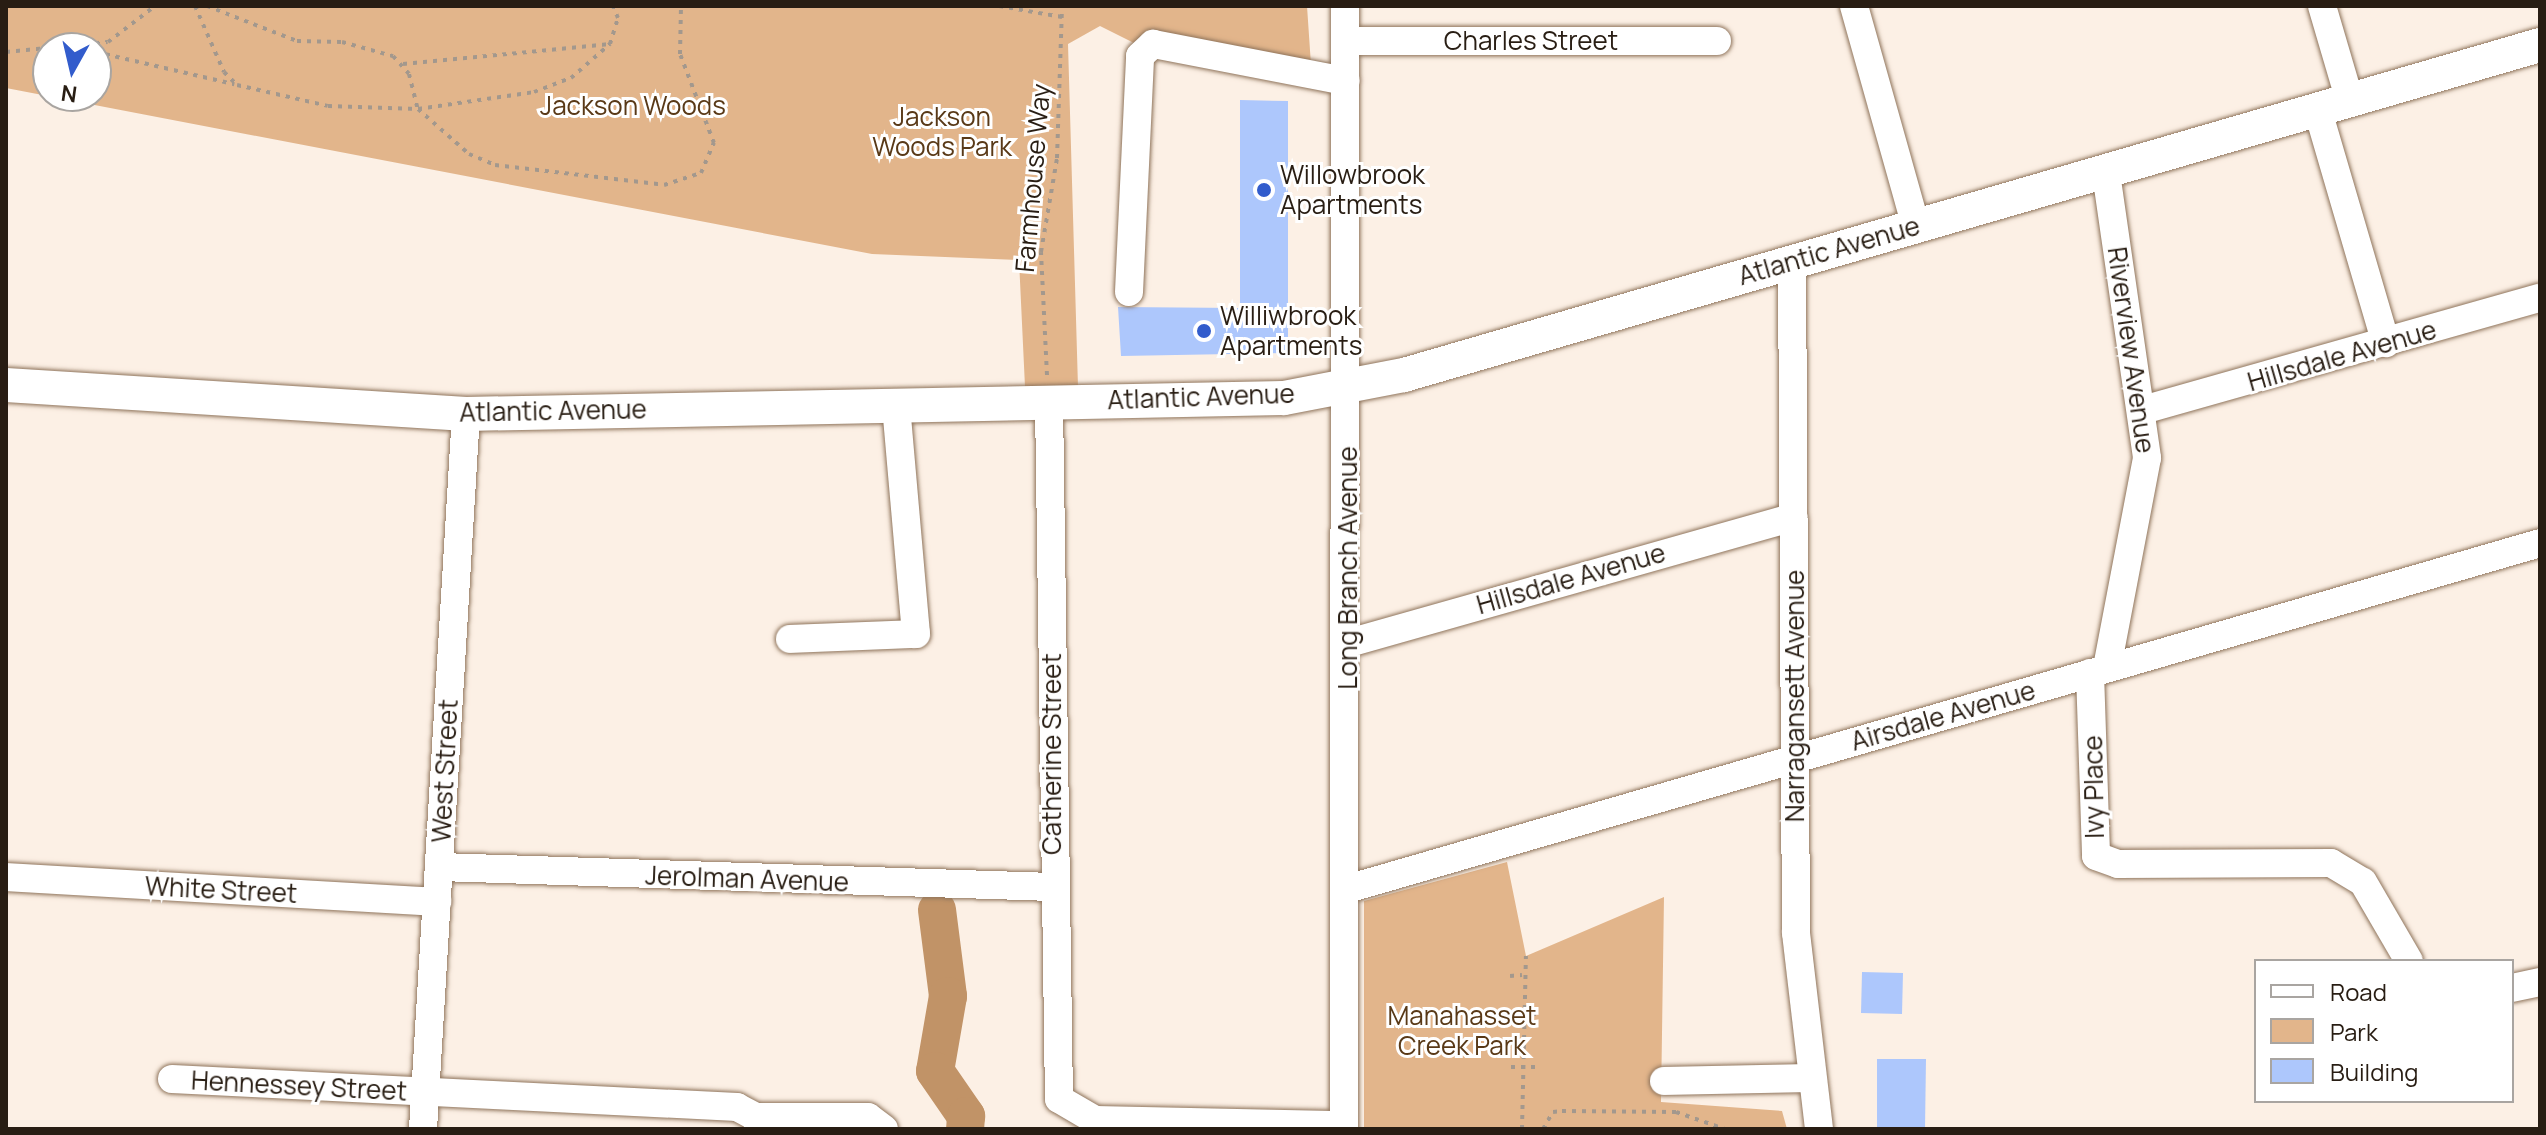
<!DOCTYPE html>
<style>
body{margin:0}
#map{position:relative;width:2546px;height:1135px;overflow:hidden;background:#fcf0e5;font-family:Manrope,sans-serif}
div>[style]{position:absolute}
.green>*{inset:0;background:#e2b58b}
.river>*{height:38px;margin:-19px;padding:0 19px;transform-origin:19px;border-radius:19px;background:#c19367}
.building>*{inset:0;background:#adc7fc}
.path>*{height:4px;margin-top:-2px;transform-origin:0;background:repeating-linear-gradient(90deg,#a3988d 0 4px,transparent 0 10px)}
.roads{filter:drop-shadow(0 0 2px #8f745b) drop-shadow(0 0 2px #8f745b)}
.minor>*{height:28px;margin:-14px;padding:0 14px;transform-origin:14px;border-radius:14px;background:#fff}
.major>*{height:34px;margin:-17px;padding:0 17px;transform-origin:17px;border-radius:17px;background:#fff}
.dots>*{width:22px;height:22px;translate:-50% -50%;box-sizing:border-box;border:4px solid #fff;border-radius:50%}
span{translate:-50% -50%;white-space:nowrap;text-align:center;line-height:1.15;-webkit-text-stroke:6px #fff;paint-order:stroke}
.street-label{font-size:26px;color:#281d13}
.park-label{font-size:26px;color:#593917}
.poi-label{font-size:26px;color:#281d13}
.left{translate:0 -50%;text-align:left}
.frame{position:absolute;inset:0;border:8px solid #281d13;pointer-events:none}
.legend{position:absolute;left:2254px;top:959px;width:260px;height:144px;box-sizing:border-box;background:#fff;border:2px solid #a9a5a1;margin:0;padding:10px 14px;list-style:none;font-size:24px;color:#281d13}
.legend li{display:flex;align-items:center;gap:16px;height:40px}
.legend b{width:40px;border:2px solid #a9a5a1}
.north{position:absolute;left:32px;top:32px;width:80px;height:80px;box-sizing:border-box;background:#fff;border:2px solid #a9a5a1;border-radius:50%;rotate:188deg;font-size:22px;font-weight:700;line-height:32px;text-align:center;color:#281d13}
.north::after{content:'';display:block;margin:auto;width:28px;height:36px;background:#325ccc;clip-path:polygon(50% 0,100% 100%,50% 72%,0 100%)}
</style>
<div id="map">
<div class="green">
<i style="clip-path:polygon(evenodd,6px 6px,1307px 6px,1311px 65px,1134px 43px,1100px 26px,1068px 44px,1078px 387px,1025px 387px,1019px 260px,872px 254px,6px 88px,6px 6px,48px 48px,96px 48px,96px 96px,48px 96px,48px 48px)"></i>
<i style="clip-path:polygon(1507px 862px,1526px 956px,1664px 897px,1661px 1102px,1782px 1111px,1787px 1129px,1364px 1129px,1364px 901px)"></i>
</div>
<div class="river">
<i style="left:937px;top:910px;width:87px;rotate:82.7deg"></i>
<i style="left:948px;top:996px;width:76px;rotate:99.8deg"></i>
<i style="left:935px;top:1071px;width:55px;rotate:55.4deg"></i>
<i style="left:966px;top:1116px;width:13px;rotate:94deg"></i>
</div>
<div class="building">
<i style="clip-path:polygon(1240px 100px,1288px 101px,1288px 353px,1121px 356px,1118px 307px,1240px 308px)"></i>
<i style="clip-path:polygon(1862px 972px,1903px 973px,1902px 1014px,1861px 1013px)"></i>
<i style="clip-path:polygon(1877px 1059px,1926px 1059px,1925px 1129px,1877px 1129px)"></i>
</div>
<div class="path">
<i style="left:195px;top:6px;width:72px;rotate:66.3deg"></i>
<i style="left:224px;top:72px;width:18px;rotate:45deg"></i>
<i style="left:237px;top:85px;width:93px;rotate:13deg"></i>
<i style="left:328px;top:106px;width:90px;rotate:1.9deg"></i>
<i style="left:418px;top:109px;width:68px;rotate:41.4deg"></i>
<i style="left:469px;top:154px;width:28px;rotate:23deg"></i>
<i style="left:495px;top:165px;width:170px;rotate:6.7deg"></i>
<i style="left:664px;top:185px;width:39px;rotate:-18deg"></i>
<i style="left:701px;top:173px;width:33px;rotate:-67deg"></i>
<i style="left:714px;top:143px;width:95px;rotate:-110.9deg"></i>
<i style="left:680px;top:54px;width:48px;rotate:-88.8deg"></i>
<i style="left:207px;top:6px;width:97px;rotate:21.3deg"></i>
<i style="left:297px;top:41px;width:45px;rotate:1.3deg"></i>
<i style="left:342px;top:42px;width:53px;rotate:15.4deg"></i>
<i style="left:393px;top:56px;width:24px;rotate:48deg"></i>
<i style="left:409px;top:74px;width:36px;rotate:76deg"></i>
<i style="left:418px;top:109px;width:117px;rotate:-8.3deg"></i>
<i style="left:534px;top:92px;width:40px;rotate:-21deg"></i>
<i style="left:571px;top:78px;width:52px;rotate:-41.1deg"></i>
<i style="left:610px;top:44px;width:27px;rotate:-73deg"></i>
<i style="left:618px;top:18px;width:13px;rotate:-113deg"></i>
<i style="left:999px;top:6px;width:64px;rotate:9.9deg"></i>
<i style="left:6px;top:52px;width:102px;rotate:-5.6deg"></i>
<i style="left:108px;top:42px;width:59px;rotate:-37.5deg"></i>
<i style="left:96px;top:52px;width:142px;rotate:13.1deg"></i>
<i style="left:403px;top:64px;width:208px;rotate:-5.5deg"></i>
<i style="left:1047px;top:375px;width:123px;rotate:-92.8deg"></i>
<i style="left:1041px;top:252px;width:95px;rotate:-80.3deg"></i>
<i style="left:1057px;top:158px;width:152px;rotate:-88.1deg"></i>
<i style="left:1510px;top:976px;width:12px;rotate:-5deg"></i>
<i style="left:1522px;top:1014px;width:18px"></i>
<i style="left:1511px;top:1067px;width:29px"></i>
<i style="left:1522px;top:1129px;width:173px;rotate:-88.7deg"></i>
<i style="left:1543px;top:1129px;width:20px;rotate:-60deg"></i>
<i style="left:1553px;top:1112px;width:9px;rotate:-6deg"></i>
<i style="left:1562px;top:1111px;width:114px;rotate:0.5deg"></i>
<i style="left:1676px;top:1112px;width:52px;rotate:19.1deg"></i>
</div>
<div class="roads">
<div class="minor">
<i style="left:1854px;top:6px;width:230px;rotate:74.3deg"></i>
<i style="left:2322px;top:6px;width:99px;rotate:73.6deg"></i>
<i style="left:1345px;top:41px;width:372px"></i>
<i style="left:2318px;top:111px;width:242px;rotate:73.7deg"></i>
<i style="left:2106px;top:173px;width:288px;rotate:81.8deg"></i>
<i style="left:2147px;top:458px;width:214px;rotate:100.8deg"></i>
<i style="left:1792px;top:262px;width:671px;rotate:89.66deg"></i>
<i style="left:1796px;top:933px;width:197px;rotate:83.3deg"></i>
<i style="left:1129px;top:292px;width:236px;rotate:-87.3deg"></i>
<i style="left:1140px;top:56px;width:18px;rotate:-43deg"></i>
<i style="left:1153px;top:44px;width:196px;rotate:10.9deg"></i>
<i style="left:1049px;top:402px;width:697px;rotate:89.18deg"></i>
<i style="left:1059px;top:1099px;width:42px;rotate:30.3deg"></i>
<i style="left:1095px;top:1120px;width:249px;rotate:1.2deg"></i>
<i style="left:2143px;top:410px;width:412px;rotate:-15.8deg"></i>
<i style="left:790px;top:639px;width:126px;rotate:-2.3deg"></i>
<i style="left:916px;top:634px;width:229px;rotate:-95deg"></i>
<i style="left:1349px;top:643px;width:462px;rotate:-15.8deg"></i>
<i style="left:2090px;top:673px;width:183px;rotate:88.1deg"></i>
<i style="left:2096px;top:856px;width:23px;rotate:20deg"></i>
<i style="left:2118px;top:864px;width:213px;rotate:-0.3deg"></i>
<i style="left:2331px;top:863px;width:37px;rotate:31deg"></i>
<i style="left:2363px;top:882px;width:91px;rotate:59.8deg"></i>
<i style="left:440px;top:867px;width:613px;rotate:1.87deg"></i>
<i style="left:6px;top:877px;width:432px;rotate:3.3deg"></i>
<i style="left:1347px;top:889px;width:1242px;rotate:-16.17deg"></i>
<i style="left:2512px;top:988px;width:29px;rotate:-12deg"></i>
<i style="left:172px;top:1079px;width:566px;rotate:2.84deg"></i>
<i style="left:737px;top:1107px;width:21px;rotate:28deg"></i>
<i style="left:756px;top:1117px;width:12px;rotate:76deg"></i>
<i style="left:1664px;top:1081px;width:145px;rotate:-1.2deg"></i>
<i style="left:756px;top:1117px;width:112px"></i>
<i style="left:868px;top:1117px;width:20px;rotate:37deg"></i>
<i style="left:423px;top:1129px;width:716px;rotate:-86.56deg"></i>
<i style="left:1344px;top:1129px;width:1123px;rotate:-89.95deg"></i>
</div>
<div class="major">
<i style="left:6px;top:385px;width:461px;rotate:3.6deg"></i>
<i style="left:466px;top:414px;width:818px;rotate:-1.12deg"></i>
<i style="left:1284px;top:398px;width:122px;rotate:-10.9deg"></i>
<i style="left:1404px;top:375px;width:1183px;rotate:-16.2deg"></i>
</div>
</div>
<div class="dots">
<i style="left:1264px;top:190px;background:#325ccc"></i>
<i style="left:1204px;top:331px;background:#325ccc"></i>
</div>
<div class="street-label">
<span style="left:1531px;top:41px">Charles Street</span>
<span style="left:1033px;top:178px;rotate:-85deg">Farmhouse Way</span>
<span style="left:1829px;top:251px;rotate:-16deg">Atlantic Avenue</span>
<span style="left:2131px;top:350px;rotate:82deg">Riverview Avenue</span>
<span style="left:2342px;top:356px;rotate:-16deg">Hillsdale Avenue</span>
<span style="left:1201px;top:397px;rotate:-2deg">Atlantic Avenue</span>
<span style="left:553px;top:411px;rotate:-1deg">Atlantic Avenue</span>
<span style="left:1348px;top:568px;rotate:-90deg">Long Branch Avenue</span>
<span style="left:1571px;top:579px;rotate:-16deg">Hillsdale Avenue</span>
<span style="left:1795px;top:696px;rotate:-90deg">Narragansett Avenue</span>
<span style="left:1943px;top:716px;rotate:-16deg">Airsdale Avenue</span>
<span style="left:1052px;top:754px;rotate:-90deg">Catherine Street</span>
<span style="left:445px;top:771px;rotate:-87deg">West Street</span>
<span style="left:2094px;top:787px;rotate:-91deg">Ivy Place</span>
<span style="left:747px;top:879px;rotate:2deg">Jerolman Avenue</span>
<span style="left:221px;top:890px;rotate:3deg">White Street</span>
<span style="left:299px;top:1086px;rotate:3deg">Hennessey Street</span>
</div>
<div class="park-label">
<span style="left:633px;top:106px">Jackson Woods</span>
<span style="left:942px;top:132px">Jackson<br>Woods Park</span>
<span style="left:1462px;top:1031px">Manahasset<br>Creek Park</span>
</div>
<div class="poi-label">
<span class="left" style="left:1280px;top:190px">Willowbrook<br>Apartments</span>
<span class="left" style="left:1220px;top:331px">Williwbrook<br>Apartments</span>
</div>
<div class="frame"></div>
<ul class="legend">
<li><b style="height:10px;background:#fff"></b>Road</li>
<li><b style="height:22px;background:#e2b58b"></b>Park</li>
<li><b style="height:22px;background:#adc7fc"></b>Building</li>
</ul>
<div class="north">N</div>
</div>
